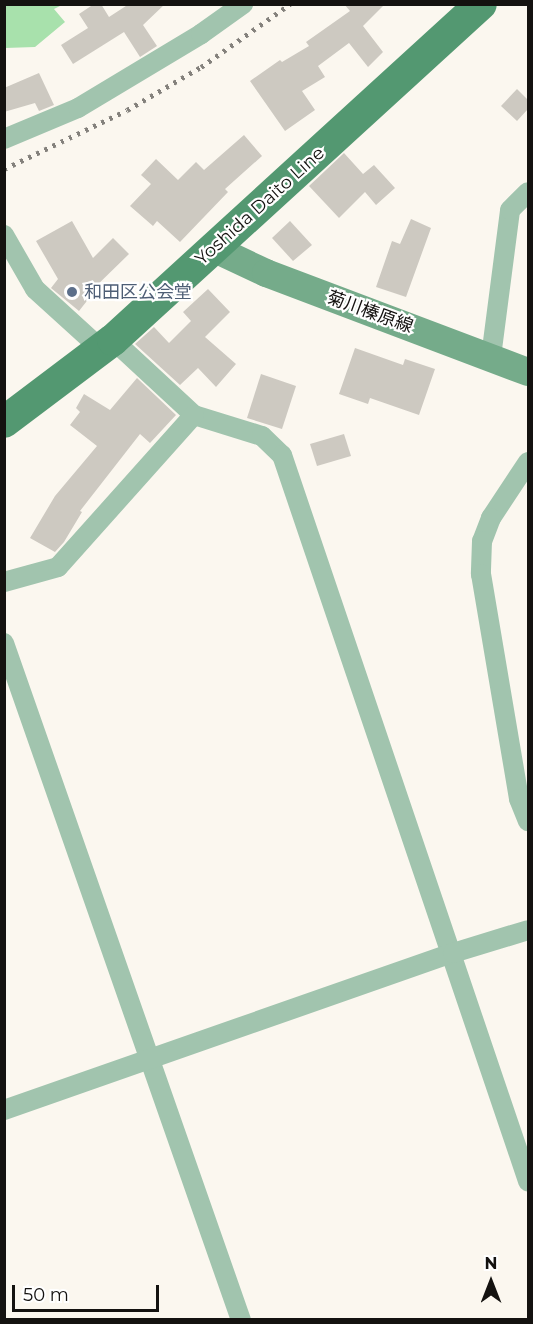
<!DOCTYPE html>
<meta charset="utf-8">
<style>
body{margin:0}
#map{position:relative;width:533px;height:1324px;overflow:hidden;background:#fbf7ef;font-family:Montserrat,"Noto Sans JP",sans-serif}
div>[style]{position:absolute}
.green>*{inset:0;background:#a8e1ac}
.building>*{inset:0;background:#cdc9c1}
.minor>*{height:20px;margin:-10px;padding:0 10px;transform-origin:10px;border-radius:10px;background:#a1c4ae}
.secondary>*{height:28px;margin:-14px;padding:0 14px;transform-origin:14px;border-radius:14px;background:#75ab8a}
.primary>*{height:32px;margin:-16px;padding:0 16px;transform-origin:16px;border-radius:16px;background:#539871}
.rail>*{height:4.5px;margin-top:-2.25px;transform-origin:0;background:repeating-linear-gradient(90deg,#84817c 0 3px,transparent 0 9px)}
.dots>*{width:16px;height:16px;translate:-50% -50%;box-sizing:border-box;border:3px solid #fff;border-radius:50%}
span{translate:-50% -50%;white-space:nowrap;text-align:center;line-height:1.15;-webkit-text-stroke:4.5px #fff;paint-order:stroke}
.street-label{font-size:18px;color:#141210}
.service-label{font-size:18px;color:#4e5e75}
.left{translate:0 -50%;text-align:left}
.frame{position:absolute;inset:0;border:6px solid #141210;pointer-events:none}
.north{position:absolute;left:461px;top:1252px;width:60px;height:60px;-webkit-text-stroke:4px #fff;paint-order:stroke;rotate:0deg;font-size:16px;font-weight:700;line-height:24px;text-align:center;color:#141210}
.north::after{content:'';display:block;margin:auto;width:21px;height:27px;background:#141210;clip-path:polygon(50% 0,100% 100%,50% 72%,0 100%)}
.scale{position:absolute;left:12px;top:1285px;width:147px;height:27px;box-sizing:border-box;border:3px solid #141210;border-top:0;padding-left:8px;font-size:18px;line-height:21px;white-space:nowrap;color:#141210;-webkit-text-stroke:4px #fff;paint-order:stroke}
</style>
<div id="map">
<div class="green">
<i style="clip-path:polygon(4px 5px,62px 5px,54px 9px,65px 22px,35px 47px,5px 48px)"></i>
</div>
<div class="building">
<i style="clip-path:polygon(94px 4px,101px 4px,109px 17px,129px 4px,165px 4px,143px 25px,157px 46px,140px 57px,124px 32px,73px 64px,61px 45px,88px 28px,79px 14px)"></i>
<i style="clip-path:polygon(344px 4px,385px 4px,363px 26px,383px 52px,368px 67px,349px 43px,318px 66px,325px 77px,302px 91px,315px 110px,285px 131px,250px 81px,280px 60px,282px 62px,309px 46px,306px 42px,350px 11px)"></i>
<i style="clip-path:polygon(39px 73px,54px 105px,39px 111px,35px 103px,4px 112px,4px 88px)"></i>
<i style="clip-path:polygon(517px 89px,528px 100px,528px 109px,517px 121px,501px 106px)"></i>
<i style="clip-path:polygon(244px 135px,262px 156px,225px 189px,228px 192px,180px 242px,157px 221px,153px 226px,130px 206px,151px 184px,141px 175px,156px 159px,178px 180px,196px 162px,204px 170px)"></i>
<i style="clip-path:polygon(344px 153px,363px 174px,374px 165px,395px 188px,376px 205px,365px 192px,339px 218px,309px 186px)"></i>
<i style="clip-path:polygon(411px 219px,431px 228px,406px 297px,376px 287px,392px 241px,400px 244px)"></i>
<i style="clip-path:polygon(72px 221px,93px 258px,113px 238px,129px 254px,88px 294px,90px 297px,79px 311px,51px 288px,58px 279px,36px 241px)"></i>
<i style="clip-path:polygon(290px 221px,312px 245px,293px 261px,272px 238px)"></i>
<i style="clip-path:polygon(208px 289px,230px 312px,205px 337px,236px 364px,216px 387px,198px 368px,180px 385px,135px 344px,154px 327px,169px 343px,191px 321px,183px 312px)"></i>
<i style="clip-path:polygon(355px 348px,403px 365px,405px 359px,435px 369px,419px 415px,370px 398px,368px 404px,339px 394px)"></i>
<i style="clip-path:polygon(261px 374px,296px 386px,282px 429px,247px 418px)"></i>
<i style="clip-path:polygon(137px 378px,176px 415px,150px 443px,140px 434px,80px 511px,82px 512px,64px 542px,55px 552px,30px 538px,55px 496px,97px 446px,70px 425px,80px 412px,76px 408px,84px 394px,110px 410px)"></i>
<i style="clip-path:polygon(344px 434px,351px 456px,317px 466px,310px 444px)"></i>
</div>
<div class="minor">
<i style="left:4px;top:139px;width:80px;rotate:-22.7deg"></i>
<i style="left:78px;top:108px;width:144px;rotate:-31deg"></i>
<i style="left:201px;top:34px;width:52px;rotate:-35.5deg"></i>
<i style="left:4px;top:235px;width:62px;rotate:60.1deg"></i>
<i style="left:35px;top:289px;width:89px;rotate:42.3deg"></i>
<i style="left:113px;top:340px;width:110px;rotate:42.8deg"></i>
<i style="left:194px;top:415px;width:71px;rotate:17.2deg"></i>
<i style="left:262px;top:436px;width:28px;rotate:44deg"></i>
<i style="left:282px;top:455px;width:767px;rotate:71.28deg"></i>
<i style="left:491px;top:357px;width:148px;rotate:-82.6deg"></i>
<i style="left:510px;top:210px;width:25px;rotate:-45deg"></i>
<i style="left:528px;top:462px;width:67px;rotate:123.5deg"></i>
<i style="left:491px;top:518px;width:25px;rotate:111deg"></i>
<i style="left:482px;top:541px;width:33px;rotate:92deg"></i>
<i style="left:481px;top:574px;width:228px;rotate:80.4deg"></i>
<i style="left:519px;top:799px;width:24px;rotate:68deg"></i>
<i style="left:4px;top:582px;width:56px;rotate:-15.5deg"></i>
<i style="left:58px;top:567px;width:204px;rotate:-48.2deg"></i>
<i style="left:4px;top:643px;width:717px;rotate:70.71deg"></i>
<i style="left:4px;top:1110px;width:476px;rotate:-19.3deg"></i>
<i style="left:453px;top:953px;width:78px;rotate:-17deg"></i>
</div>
<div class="secondary">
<i style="left:213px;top:248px;width:59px;rotate:25.3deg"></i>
<i style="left:266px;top:273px;width:280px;rotate:20.7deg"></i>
</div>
<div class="primary">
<i style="left:4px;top:422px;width:136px;rotate:-37deg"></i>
<i style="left:113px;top:340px;width:498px;rotate:-42.4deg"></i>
</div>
<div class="rail">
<i style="left:4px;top:169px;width:136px;rotate:-25.6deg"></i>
<i style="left:127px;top:110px;width:86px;rotate:-30.2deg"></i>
<i style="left:201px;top:67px;width:109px;rotate:-35.3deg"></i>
</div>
<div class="dots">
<i style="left:72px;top:292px;background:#5c6f8a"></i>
</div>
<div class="street-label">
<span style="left:260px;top:206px;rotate:-42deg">Yoshida Daito Line</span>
<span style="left:370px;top:312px;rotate:20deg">菊川榛原線</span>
</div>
<div class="service-label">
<span class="left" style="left:84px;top:292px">和田区公会堂</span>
</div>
<div class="frame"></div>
<div class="north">N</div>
<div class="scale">50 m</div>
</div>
